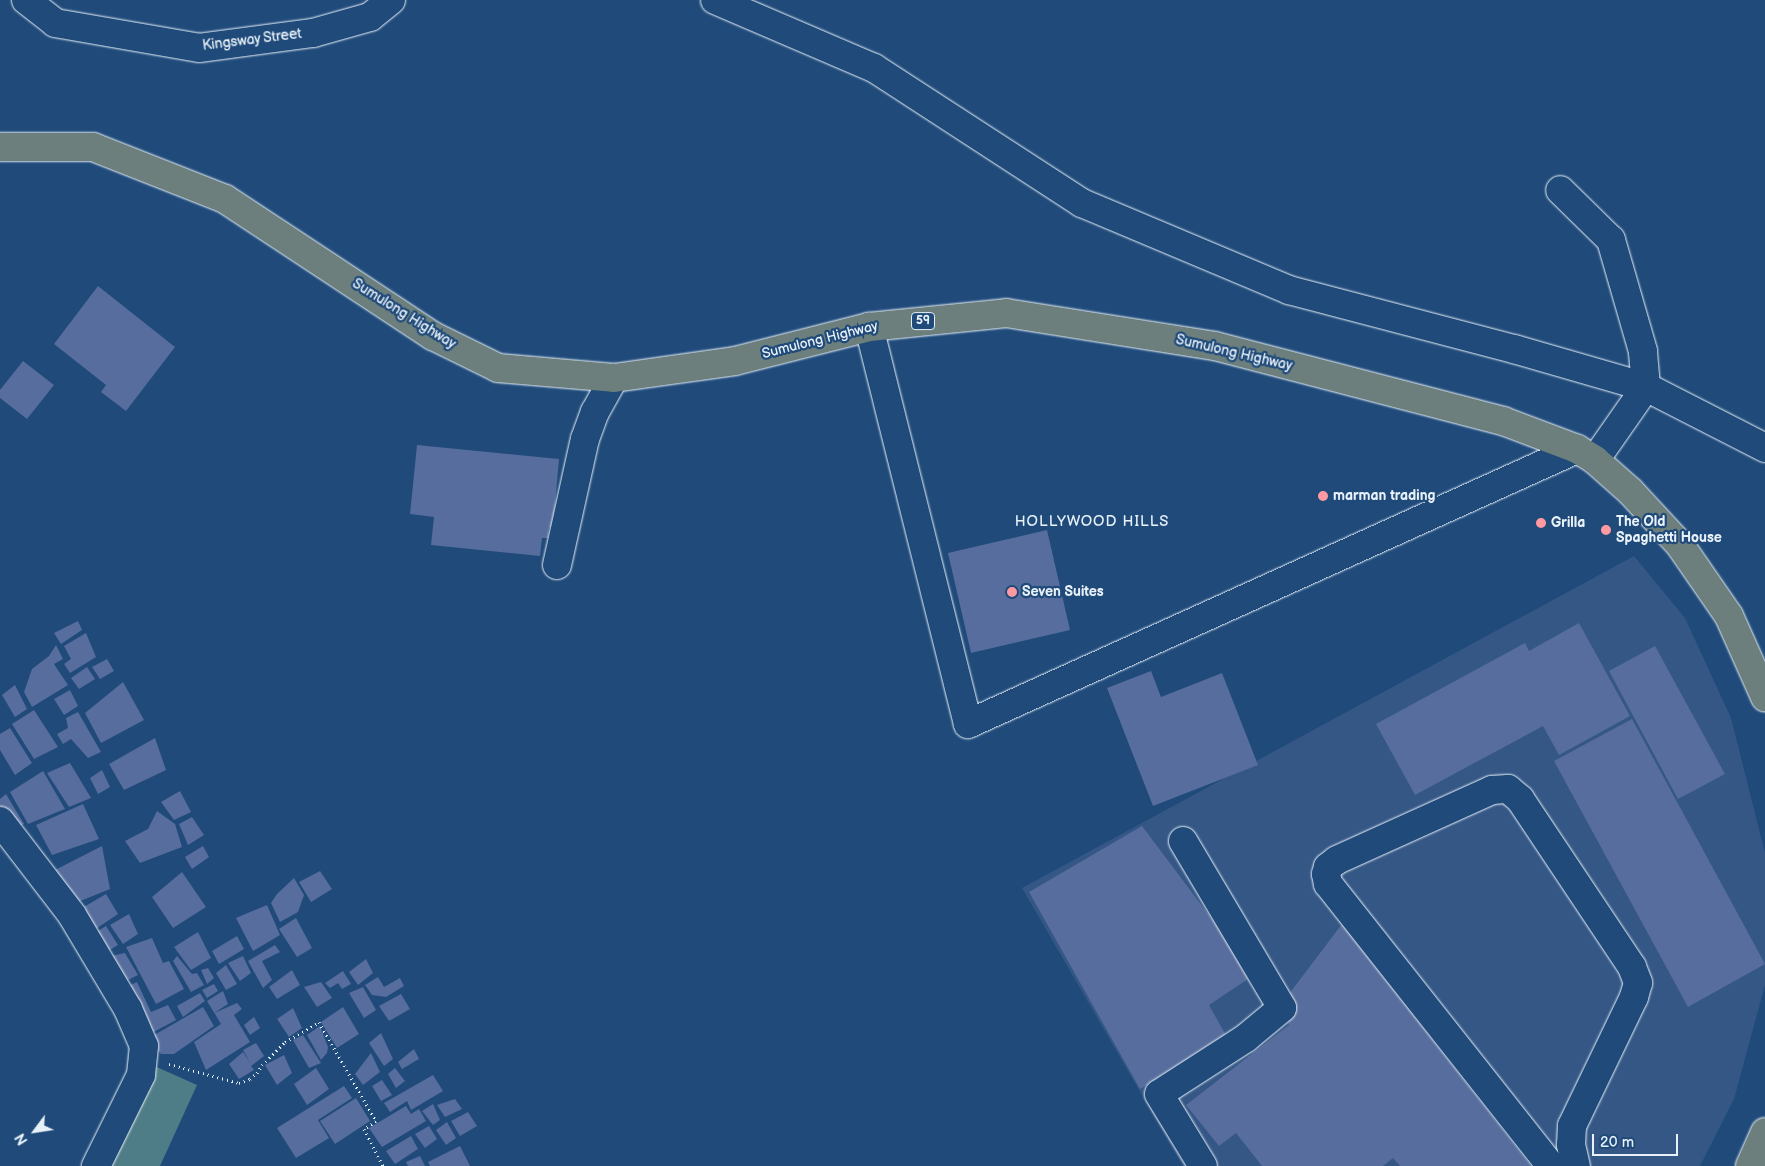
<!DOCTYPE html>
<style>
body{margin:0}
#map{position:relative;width:1765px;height:1166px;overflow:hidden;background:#1f4a7a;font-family:"Balsamiq Sans",sans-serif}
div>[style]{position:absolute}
.built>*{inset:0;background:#345786}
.green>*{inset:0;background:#4e7d87}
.building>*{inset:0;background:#576d9d}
.path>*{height:3px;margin-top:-1.5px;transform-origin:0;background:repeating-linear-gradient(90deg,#e8f1f8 0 1px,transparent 0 5px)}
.roads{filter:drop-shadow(0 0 1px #e8f1f8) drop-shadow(0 0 1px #e8f1f8)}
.minor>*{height:28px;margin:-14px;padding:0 14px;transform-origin:14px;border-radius:14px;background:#1f4a7a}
.major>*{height:28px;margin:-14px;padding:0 14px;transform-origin:14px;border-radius:14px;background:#6c7f7c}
.dots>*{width:14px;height:14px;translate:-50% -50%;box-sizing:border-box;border:2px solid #1f4a7a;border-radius:50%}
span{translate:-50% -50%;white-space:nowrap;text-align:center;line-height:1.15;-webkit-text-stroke:4.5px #1f4a7a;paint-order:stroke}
.shield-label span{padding:1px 4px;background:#1f4a7a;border:1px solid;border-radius:4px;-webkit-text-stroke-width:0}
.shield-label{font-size:12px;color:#e8f1f8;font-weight:700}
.street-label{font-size:14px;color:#e8f1f8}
.poi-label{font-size:14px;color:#e8f1f8;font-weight:700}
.left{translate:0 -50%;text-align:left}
.neighbourhood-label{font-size:15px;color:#e8f1f8;letter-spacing:1px}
.north{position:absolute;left:10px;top:1106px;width:50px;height:50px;-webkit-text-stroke:4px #1f4a7a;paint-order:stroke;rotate:239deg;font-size:14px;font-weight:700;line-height:20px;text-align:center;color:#e8f1f8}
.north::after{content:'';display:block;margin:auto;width:18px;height:22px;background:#e8f1f8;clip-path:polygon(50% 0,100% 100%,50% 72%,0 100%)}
.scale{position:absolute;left:1592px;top:1134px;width:86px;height:22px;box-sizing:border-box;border:2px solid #e8f1f8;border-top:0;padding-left:6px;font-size:15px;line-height:18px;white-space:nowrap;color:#e8f1f8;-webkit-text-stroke:4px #1f4a7a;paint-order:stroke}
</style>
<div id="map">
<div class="built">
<i style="clip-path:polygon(1634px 556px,1685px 618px,1731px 718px,1765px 853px,1765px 985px,1734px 1099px,1700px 1166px,1183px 1166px,1022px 888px)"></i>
</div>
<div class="green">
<i style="clip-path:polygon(150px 1064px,197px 1085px,160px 1166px,112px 1166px,104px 1162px)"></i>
</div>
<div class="building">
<i style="clip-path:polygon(98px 286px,175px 347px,126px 411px,101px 392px,106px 385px,54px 344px)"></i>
<i style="clip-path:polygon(23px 361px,54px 385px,27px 419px,0 398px,0 390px)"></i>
<i style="clip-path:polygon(417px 445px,559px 459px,553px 528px,549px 527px,548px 538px,542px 538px,540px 556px,431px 545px,434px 517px,410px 514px)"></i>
<i style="clip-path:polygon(1047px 530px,1070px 630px,971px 653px,948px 553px)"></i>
<i style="clip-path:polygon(78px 621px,82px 630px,61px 644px,54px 633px)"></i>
<i style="clip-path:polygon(1579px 623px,1630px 716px,1559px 755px,1543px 726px,1415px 795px,1376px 724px,1525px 643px,1529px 651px)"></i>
<i style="clip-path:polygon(86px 633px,96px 657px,70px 673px,64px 664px,71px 659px,64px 646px)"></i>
<i style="clip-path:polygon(56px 645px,63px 659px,54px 664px,68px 685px,32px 707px,24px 692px,32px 669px,49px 656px)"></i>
<i style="clip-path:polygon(1655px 646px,1725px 774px,1678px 799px,1609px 671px)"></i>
<i style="clip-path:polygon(107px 659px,114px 671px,100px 679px,92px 667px)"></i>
<i style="clip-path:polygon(87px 667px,95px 679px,79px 689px,71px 678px)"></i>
<i style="clip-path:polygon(1151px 671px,1161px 697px,1222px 673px,1258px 765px,1153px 806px,1107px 688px)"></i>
<i style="clip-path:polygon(123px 682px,144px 720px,101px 743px,85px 713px)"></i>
<i style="clip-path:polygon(15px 685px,27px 709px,15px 717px,2px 695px)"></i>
<i style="clip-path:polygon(70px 690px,78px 706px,64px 715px,54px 699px)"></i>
<i style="clip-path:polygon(34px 710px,58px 747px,34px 759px,12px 724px)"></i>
<i style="clip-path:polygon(78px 712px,101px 752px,88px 758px,71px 739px,63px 744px,57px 734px,68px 728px,66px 718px)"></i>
<i style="clip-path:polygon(1632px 719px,1765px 964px,1688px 1007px,1554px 761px)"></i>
<i style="clip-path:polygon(10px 728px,32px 763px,15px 775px,0 750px,0 734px)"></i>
<i style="clip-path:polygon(155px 738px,166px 770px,124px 790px,109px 764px)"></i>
<i style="clip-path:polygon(70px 763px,91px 798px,69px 807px,47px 773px)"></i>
<i style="clip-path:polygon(102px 770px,110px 787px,98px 794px,90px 778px)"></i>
<i style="clip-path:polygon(43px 771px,65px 809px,28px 824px,10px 792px)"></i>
<i style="clip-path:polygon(180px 791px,191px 812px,174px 820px,161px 802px)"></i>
<i style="clip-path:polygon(6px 794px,24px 824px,11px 830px,0 812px,0 799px)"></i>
<i style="clip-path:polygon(83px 804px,99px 839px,52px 855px,36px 825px)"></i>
<i style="clip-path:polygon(157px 811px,175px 824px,182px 847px,140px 863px,125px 841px,148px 829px)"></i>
<i style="clip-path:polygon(192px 817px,204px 835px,188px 845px,179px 824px)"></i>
<i style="clip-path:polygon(1142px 826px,1254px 975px,1209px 1005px,1228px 1039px,1140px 1089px,1029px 892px)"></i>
<i style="clip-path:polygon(102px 846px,110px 889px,73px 904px,55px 870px)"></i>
<i style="clip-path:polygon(203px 846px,209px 857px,192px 869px,185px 857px)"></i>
<i style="clip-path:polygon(320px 871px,332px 889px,311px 902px,299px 882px)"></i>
<i style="clip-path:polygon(182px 872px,206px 907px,173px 928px,152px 897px)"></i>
<i style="clip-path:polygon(294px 878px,304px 895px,298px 912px,280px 922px,271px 903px,277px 894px)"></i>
<i style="clip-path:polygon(106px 894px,118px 914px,90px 933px,75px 912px)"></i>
<i style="clip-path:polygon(267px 905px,280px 935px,253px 951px,236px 918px)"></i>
<i style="clip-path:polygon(129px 914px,138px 934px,123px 944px,110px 925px)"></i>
<i style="clip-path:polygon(296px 918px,312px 948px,297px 957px,279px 929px)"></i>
<i style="clip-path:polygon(1342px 924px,1531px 1166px,1400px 1166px,1393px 1158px,1383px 1166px,1262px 1166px,1236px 1133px,1219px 1146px,1186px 1105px,1289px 1025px,1286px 998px)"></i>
<i style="clip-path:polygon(106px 926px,118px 945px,103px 954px,91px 935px)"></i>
<i style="clip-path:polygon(198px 932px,211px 958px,191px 970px,174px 947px)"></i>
<i style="clip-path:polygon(237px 936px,244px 949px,219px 964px,212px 951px)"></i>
<i style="clip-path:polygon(152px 938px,163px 963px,169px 961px,184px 989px,156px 1004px,126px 947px)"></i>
<i style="clip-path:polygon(275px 945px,280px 952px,262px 961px,272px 980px,263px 988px,248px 961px)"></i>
<i style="clip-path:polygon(125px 953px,138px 975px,122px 983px,106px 957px)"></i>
<i style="clip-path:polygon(177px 956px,192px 974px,197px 973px,204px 985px,191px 992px,173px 961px)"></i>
<i style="clip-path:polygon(243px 956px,251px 973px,240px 981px,228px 963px)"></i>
<i style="clip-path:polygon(366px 959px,373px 973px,358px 985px,349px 972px)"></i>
<i style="clip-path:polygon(226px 965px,237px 984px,226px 990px,216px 973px)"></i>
<i style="clip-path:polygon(208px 968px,214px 978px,207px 984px,201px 970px)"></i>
<i style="clip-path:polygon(292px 970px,300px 985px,277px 999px,269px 987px)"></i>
<i style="clip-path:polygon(343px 971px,351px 984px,342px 989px,338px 983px,330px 988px,325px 983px)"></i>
<i style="clip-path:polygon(378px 977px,384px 987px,400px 978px,404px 986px,386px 997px,372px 995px,365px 985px)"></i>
<i style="clip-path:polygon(137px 982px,151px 1012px,168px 1005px,176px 1020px,148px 1035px,124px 988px)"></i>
<i style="clip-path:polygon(321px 982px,332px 998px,317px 1007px,304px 987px)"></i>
<i style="clip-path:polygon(214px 984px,218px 991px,207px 998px,202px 990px)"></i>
<i style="clip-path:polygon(363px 987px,376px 1010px,364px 1018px,349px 993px)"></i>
<i style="clip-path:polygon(223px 991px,228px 1004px,214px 1013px,237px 1003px,242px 1009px,234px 1015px,250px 1042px,206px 1070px,194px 1042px,221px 1024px,207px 1001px)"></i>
<i style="clip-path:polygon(200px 993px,205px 1001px,183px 1017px,177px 1006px)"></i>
<i style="clip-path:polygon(401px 994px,410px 1009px,389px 1021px,379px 1006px)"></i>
<i style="clip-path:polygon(203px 1007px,214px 1026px,174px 1054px,161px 1054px,149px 1038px)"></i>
<i style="clip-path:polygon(343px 1007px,359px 1034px,337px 1048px,321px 1022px)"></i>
<i style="clip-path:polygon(293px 1008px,302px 1028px,289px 1037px,277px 1019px)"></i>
<i style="clip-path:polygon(254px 1017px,260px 1028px,250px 1035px,244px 1025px)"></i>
<i style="clip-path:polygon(320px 1026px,328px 1047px,327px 1053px,321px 1060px,307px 1035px)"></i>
<i style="clip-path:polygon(381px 1033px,393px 1059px,384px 1066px,369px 1043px)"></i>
<i style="clip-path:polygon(303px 1035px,321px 1063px,309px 1068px,293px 1040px)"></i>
<i style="clip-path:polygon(256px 1043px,264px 1056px,251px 1066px,254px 1070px,239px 1079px,229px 1064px,243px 1052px,250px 1063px,243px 1050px)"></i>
<i style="clip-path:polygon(414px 1049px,419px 1059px,402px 1069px,398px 1062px)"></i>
<i style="clip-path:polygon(371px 1053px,380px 1072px,363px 1085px,355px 1074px)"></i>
<i style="clip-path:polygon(284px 1055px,292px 1073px,277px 1085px,265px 1065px)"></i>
<i style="clip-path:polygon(316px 1068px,329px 1089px,307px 1105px,294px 1084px)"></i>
<i style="clip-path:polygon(395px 1068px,405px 1081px,396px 1088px,388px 1074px)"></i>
<i style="clip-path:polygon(433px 1075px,443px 1091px,411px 1110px,407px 1101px,390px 1112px,384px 1103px)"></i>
<i style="clip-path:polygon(382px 1080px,392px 1095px,381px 1101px,372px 1086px)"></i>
<i style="clip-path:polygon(344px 1086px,352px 1098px,318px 1120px,329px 1138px,296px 1158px,277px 1128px)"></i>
<i style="clip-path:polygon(356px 1098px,370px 1121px,335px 1144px,320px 1121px)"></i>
<i style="clip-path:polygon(455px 1099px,462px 1109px,445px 1117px,437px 1105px)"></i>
<i style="clip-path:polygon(433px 1104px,440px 1120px,433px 1125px,422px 1111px)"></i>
<i style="clip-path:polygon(406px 1106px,411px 1114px,419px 1109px,426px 1121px,382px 1147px,369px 1128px)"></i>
<i style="clip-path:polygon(468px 1112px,477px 1126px,460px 1136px,451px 1121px)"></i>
<i style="clip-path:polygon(447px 1122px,456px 1138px,446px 1145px,436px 1130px)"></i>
<i style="clip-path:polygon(429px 1126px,437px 1139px,425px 1148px,415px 1134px)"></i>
<i style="clip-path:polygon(411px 1136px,418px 1149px,395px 1164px,386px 1151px)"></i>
<i style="clip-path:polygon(460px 1146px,470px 1166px,430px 1166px,428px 1162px)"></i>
<i style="clip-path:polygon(420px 1156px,425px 1166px,408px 1166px,406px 1162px)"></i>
</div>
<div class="path">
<i style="left:169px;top:1064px;width:73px;rotate:15.2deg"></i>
<i style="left:239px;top:1083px;width:12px;rotate:-20deg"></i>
<i style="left:250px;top:1079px;width:9px;rotate:-41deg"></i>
<i style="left:257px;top:1073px;width:9px;rotate:-58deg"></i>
<i style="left:262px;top:1065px;width:33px;rotate:-45deg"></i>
<i style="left:285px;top:1042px;width:39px;rotate:-30deg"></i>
<i style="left:319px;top:1022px;width:114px;rotate:60.1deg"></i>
<i style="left:376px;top:1121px;width:14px;rotate:146deg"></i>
<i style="left:364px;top:1129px;width:42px;rotate:62.8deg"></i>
</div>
<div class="roads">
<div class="minor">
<i style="left:26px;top:0;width:37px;rotate:38deg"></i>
<i style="left:55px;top:23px;width:146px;rotate:9.8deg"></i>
<i style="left:199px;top:48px;width:115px;rotate:-7.5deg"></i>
<i style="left:313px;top:33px;width:59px;rotate:-15.7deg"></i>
<i style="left:370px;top:17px;width:27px;rotate:-39deg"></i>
<i style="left:715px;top:0;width:173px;rotate:23.2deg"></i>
<i style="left:874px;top:68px;width:248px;rotate:33deg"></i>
<i style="left:1082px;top:203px;width:225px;rotate:22.8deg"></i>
<i style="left:1289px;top:290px;width:233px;rotate:14.7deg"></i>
<i style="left:1514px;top:349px;width:137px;rotate:16.1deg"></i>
<i style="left:1646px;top:387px;width:36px;rotate:-95deg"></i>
<i style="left:1643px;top:351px;width:116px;rotate:-106.1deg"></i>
<i style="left:1611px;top:240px;width:71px;rotate:-135.6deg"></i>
<i style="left:869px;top:327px;width:409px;rotate:76deg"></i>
<i style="left:968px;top:724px;width:668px;rotate:-24.3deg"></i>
<i style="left:1595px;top:460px;width:89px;rotate:-55.1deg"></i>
<i style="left:1646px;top:387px;width:134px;rotate:27.1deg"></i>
<i style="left:557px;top:565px;width:129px;rotate:-77.5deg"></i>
<i style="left:585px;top:439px;width:29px;rotate:-70deg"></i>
<i style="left:595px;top:412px;width:39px;rotate:-61deg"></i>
<i style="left:0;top:821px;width:118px;rotate:52.5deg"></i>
<i style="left:72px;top:915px;width:109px;rotate:59.2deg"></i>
<i style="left:128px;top:1009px;width:40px;rotate:66.6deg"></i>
<i style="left:144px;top:1046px;width:29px;rotate:96deg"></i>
<i style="left:141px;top:1075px;width:102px;rotate:116.3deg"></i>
<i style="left:1183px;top:841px;width:194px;rotate:59.3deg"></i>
<i style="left:1282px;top:1008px;width:47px;rotate:140.2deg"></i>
<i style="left:1246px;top:1038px;width:103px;rotate:147.2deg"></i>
<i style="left:1159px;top:1094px;width:84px;rotate:58.6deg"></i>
<i style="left:1551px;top:1166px;width:360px;rotate:-128.3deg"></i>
<i style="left:1328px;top:884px;width:10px;rotate:-101deg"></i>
<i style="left:1326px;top:874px;width:7px;rotate:-74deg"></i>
<i style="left:1328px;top:867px;width:11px;rotate:-38deg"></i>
<i style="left:1337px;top:860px;width:170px;rotate:-24.3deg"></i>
<i style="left:1492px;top:790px;width:16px;rotate:-4deg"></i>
<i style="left:1508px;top:789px;width:16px;rotate:40deg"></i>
<i style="left:1520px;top:799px;width:202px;rotate:56.3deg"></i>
<i style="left:1632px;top:967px;width:17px;rotate:69deg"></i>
<i style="left:1638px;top:983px;width:15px;rotate:106deg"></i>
<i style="left:1634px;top:997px;width:143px;rotate:115.7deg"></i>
<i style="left:1572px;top:1126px;width:19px;rotate:93deg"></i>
<i style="left:1571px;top:1145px;width:22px;rotate:77deg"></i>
</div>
<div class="major">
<i style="left:0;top:147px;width:93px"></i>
<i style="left:93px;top:147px;width:142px;rotate:21.5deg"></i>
<i style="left:225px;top:199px;width:249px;rotate:33.4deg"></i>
<i style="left:433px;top:336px;width:72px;rotate:26.2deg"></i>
<i style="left:498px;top:368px;width:116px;rotate:4.9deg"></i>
<i style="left:614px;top:378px;width:122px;rotate:-8deg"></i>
<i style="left:735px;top:361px;width:138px;rotate:-14.2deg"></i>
<i style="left:869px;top:327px;width:138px;rotate:-5.8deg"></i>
<i style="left:1006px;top:313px;width:212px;rotate:9deg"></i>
<i style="left:1215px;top:346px;width:298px;rotate:14.6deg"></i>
<i style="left:1503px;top:421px;width:79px;rotate:20.7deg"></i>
<i style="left:1577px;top:449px;width:21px;rotate:31deg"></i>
<i style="left:1595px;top:460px;width:47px;rotate:41.5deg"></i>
<i style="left:1630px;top:491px;width:74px;rotate:47.2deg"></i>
<i style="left:1680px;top:545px;width:86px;rotate:55.4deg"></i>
<i style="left:1729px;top:616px;width:89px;rotate:66deg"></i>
<i style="left:1750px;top:1166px;width:37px;rotate:-66deg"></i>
</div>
</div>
<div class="dots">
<i style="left:1323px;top:496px;background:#ff9aa2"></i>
<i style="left:1541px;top:523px;background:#ff9aa2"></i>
<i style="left:1606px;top:530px;background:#ff9aa2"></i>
<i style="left:1012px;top:592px;background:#ff9aa2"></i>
</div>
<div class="shield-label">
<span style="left:923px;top:321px">59</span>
</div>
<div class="street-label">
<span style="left:252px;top:40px;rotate:-7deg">Kingsway Street</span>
<span style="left:404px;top:314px;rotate:32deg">Sumulong Highway</span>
<span style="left:820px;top:340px;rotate:-14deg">Sumulong Highway</span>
<span style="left:1234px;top:353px;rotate:13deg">Sumulong Highway</span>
</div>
<div class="poi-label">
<span class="left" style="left:1333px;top:496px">marman trading</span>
<span class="left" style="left:1616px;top:530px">The Old<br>Spaghetti House</span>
<span class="left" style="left:1551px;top:523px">Grilla</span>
<span class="left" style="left:1022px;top:592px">Seven Suites</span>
</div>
<div class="neighbourhood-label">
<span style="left:1092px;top:522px">HOLLYWOOD HILLS</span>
</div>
<div class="north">N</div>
<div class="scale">20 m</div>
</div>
